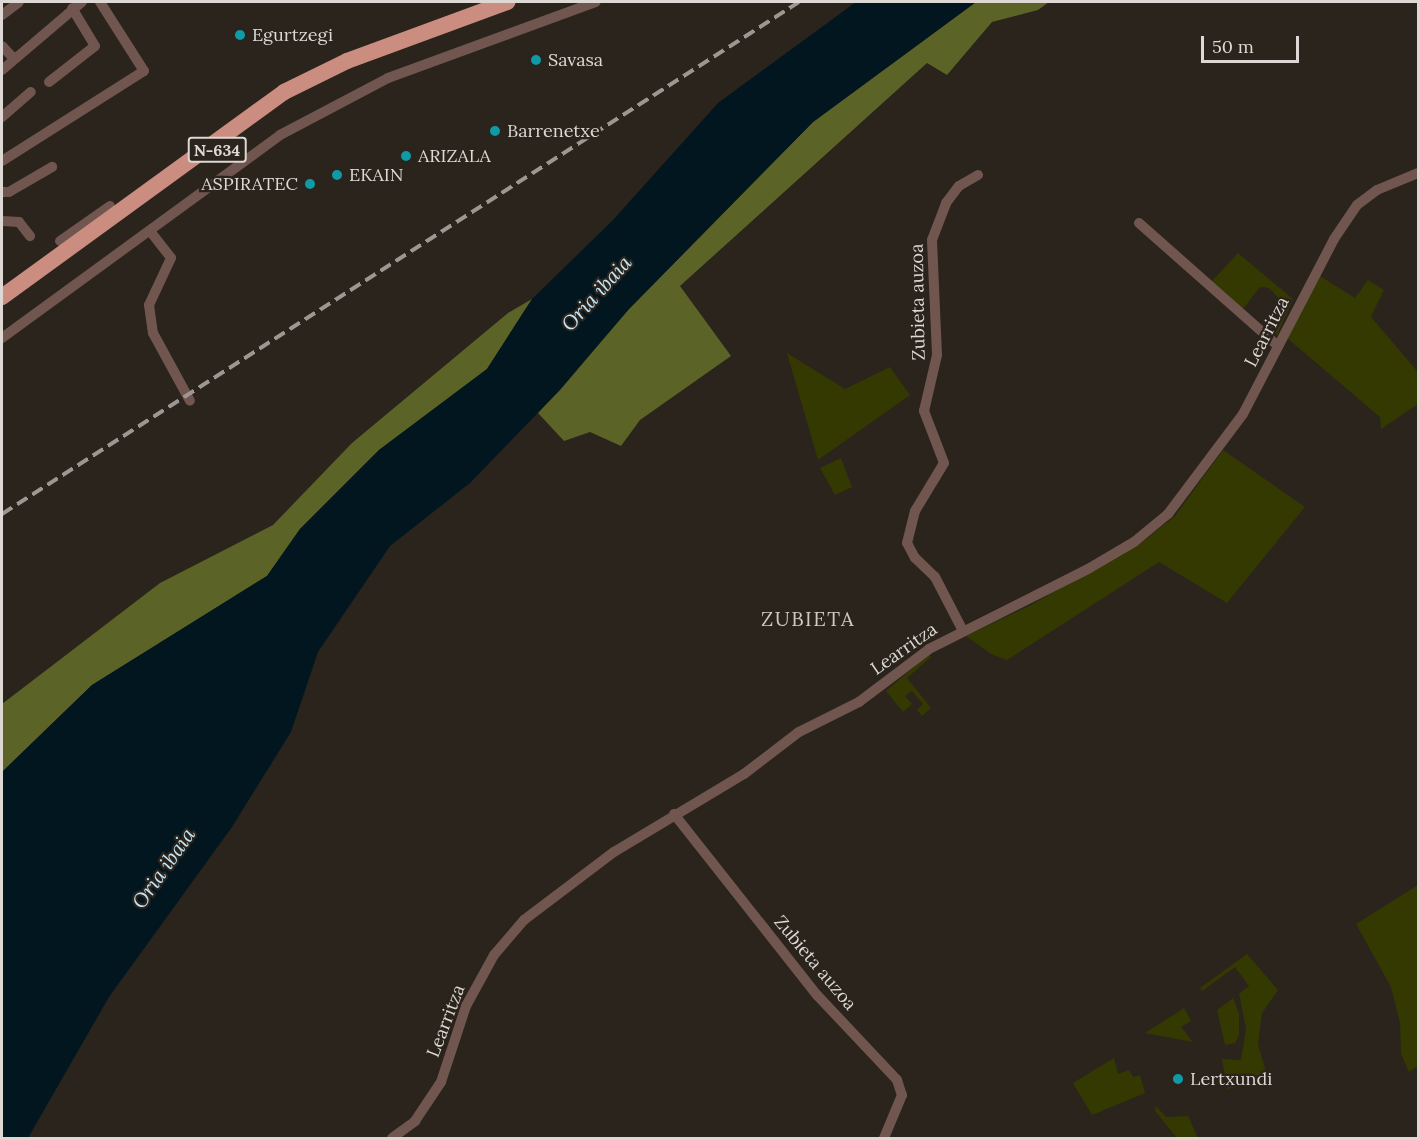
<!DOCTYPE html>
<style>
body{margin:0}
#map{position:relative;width:1420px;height:1140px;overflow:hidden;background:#2a241c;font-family:Lora,serif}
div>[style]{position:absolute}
.green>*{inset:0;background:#333900}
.forest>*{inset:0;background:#5b6326}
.water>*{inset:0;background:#021620}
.minor>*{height:10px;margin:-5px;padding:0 5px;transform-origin:5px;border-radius:5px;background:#71554f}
.trunk>*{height:16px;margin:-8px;padding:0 8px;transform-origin:8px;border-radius:8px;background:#cb8d80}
.rail>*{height:4px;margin-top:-2px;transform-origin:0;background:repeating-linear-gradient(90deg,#9c9791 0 12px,transparent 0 18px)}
.dots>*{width:16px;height:16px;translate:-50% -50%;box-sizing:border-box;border:3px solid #2a241c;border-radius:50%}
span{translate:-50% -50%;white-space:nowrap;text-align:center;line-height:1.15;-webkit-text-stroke:4.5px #2a241c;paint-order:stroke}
.shield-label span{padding:2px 4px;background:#2a241c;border:2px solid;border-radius:4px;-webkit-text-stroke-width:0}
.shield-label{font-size:16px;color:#ddd8d3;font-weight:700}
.poi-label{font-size:18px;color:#ddd8d3}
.left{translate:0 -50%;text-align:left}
.right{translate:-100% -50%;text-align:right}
.street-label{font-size:18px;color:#ddd8d3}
.water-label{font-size:20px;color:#c3e7fa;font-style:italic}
.neighbourhood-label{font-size:20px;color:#d1c8be;letter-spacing:1.5px}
.frame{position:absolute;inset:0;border:3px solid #ddd8d3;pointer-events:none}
.scale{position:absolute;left:1201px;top:36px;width:98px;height:27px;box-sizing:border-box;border:3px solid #ddd8d3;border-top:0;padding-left:8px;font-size:18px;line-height:21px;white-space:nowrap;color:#ddd8d3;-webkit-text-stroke:4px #2a241c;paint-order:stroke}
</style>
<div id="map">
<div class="green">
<i style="clip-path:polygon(1238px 253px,1293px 299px,1277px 335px,1268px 327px,1282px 302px,1269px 288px,1260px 287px,1243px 309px,1212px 281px)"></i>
<i style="clip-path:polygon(1320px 276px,1355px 298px,1368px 280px,1384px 290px,1371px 317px,1418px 372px,1418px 404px,1381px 429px,1380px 417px,1287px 338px)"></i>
<i style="clip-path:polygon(787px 353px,845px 389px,890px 367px,910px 395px,818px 460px)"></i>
<i style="clip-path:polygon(1223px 450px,1305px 507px,1227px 603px,1159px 562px,1007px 660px,991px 654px,966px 636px,1031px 605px,1145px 540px,1175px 516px)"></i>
<i style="clip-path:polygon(841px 458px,852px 487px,835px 495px,820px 468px)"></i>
<i style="clip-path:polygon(929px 654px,931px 657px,907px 678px,931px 708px,922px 716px,917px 710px,923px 704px,912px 691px,905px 696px,912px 704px,903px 712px,886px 691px)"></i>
<i style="clip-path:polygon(1418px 885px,1418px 1066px,1409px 1072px,1401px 1054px,1400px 1023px,1391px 987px,1356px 924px)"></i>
<i style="clip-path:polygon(1247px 954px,1278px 990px,1262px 1013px,1258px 1044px,1266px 1072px,1251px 1084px,1227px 1089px,1222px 1059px,1241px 1060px,1246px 1029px,1239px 994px,1249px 986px,1235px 967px,1202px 991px,1200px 988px)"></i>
<i style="clip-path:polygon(1233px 998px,1239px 1013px,1239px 1035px,1235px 1043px,1225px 1045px,1217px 1010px)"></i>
<i style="clip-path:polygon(1184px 1008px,1191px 1021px,1181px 1027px,1193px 1042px,1145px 1033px)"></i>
<i style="clip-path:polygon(1114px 1058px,1118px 1074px,1129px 1070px,1133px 1077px,1140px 1075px,1145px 1093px,1092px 1115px,1073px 1083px)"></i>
<i style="clip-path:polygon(1156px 1106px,1166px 1117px,1188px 1116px,1198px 1138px,1177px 1138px,1155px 1111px)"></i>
</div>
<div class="forest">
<i style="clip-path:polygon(976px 2px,1049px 2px,1038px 10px,992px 22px,947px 75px,927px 63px,680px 286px,731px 356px,640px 420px,621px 446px,590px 432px,564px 441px,538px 413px,629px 309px,813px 122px)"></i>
<i style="clip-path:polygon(532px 299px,487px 369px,379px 450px,300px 529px,267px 576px,92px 685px,2px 772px,2px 704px,160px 583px,273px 525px,352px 443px,508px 313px)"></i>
</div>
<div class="water">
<i style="clip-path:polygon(856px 2px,976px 2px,813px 122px,629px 309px,560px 390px,470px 483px,390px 546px,318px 652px,291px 732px,232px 827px,109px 997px,28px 1138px,2px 1138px,2px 772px,92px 685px,267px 576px,300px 529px,379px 450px,487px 369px,532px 299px,613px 220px,718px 103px)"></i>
</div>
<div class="minor">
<i style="left:2px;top:15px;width:21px;rotate:-37deg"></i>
<i style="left:2px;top:46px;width:16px;rotate:47deg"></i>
<i style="left:2px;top:70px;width:105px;rotate:-40.4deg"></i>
<i style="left:49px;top:82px;width:58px;rotate:-38deg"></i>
<i style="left:95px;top:46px;width:44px;rotate:-121.2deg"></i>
<i style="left:2px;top:117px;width:38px;rotate:-41deg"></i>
<i style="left:2px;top:161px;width:168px;rotate:-32.4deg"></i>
<i style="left:144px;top:71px;width:82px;rotate:-122.5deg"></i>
<i style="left:2px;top:192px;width:7px"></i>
<i style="left:9px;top:192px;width:50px;rotate:-30.2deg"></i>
<i style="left:2px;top:221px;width:17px;rotate:3deg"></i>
<i style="left:19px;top:222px;width:18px;rotate:52deg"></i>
<i style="left:1139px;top:223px;width:186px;rotate:41.5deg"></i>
<i style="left:150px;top:231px;width:34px;rotate:52deg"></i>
<i style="left:171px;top:258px;width:52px;rotate:115.1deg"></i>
<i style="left:149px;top:305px;width:28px;rotate:82deg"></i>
<i style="left:153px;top:333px;width:77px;rotate:61.4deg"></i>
<i style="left:60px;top:241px;width:61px;rotate:-35deg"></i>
<i style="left:2px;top:338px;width:344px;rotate:-36.1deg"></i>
<i style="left:280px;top:135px;width:122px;rotate:-27.8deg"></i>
<i style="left:388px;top:78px;width:221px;rotate:-20.1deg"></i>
<i style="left:962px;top:629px;width:59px;rotate:-117.4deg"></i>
<i style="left:935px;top:577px;width:28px;rotate:-136deg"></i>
<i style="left:915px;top:558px;width:17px;rotate:-118deg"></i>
<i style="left:907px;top:543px;width:33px;rotate:-76deg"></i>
<i style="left:915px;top:511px;width:56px;rotate:-58.9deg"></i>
<i style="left:944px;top:463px;width:56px;rotate:-111deg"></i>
<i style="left:924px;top:411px;width:57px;rotate:-76.9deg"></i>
<i style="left:937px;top:355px;width:115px;rotate:-92.5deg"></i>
<i style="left:932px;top:240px;width:40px;rotate:-69deg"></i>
<i style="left:946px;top:203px;width:21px;rotate:-53deg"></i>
<i style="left:959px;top:186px;width:22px;rotate:-30deg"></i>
<i style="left:674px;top:814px;width:231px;rotate:51.7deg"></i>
<i style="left:817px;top:995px;width:117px;rotate:46.7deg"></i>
<i style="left:897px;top:1080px;width:16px;rotate:72deg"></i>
<i style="left:902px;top:1095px;width:47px;rotate:112.7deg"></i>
<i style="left:392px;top:1138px;width:29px;rotate:-36deg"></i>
<i style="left:415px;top:1121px;width:47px;rotate:-56.3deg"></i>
<i style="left:441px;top:1082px;width:80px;rotate:-71.8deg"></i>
<i style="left:466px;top:1006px;width:58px;rotate:-61.2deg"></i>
<i style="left:494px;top:955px;width:46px;rotate:-49.4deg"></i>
<i style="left:524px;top:920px;width:113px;rotate:-37.1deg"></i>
<i style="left:614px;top:852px;width:152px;rotate:-31deg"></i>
<i style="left:744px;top:774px;width:69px;rotate:-37.4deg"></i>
<i style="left:799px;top:732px;width:67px;rotate:-26.6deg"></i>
<i style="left:859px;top:702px;width:88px;rotate:-37.1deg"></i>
<i style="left:929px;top:649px;width:178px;rotate:-26.7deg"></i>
<i style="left:1088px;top:569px;width:53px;rotate:-30.4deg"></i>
<i style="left:1134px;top:542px;width:44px;rotate:-39.5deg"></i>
<i style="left:1168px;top:514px;width:125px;rotate:-53.1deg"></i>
<i style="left:1243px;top:414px;width:197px;rotate:-62.5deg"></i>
<i style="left:1334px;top:239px;width:41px;rotate:-55.9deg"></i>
<i style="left:1357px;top:205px;width:25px;rotate:-37deg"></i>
<i style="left:1377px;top:190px;width:44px;rotate:-22.5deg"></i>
</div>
<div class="trunk">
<i style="left:2px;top:297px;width:349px;rotate:-36deg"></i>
<i style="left:284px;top:92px;width:70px;rotate:-26.2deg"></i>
<i style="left:347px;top:61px;width:171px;rotate:-20.2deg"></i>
</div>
<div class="rail">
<i style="left:2px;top:514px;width:947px;rotate:-32.72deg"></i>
</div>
<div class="dots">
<i style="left:240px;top:35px;background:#0f9aa8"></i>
<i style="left:536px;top:60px;background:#0f9aa8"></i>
<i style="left:495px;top:131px;background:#0f9aa8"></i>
<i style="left:406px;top:156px;background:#0f9aa8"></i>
<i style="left:337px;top:175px;background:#0f9aa8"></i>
<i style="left:310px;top:184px;background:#0f9aa8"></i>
<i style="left:1178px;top:1079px;background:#0f9aa8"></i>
</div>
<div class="shield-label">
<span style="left:217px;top:150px">N-634</span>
</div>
<div class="poi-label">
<span class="left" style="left:252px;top:35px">Egurtzegi</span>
<span class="left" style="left:548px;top:60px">Savasa</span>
<span class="left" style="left:507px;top:131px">Barrenetxe</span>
<span class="left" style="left:418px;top:156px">ARIZALA</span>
<span class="left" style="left:349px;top:175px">EKAIN</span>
<span class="right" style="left:298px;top:184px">ASPIRATEC</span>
<span class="left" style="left:1190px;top:1079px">Lertxundi</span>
</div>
<div class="street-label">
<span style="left:918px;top:302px;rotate:-91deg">Zubieta auzoa</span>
<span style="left:1267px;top:332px;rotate:-63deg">Learritza</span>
<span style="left:904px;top:649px;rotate:-35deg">Learritza</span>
<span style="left:815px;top:963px;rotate:50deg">Zubieta auzoa</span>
<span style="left:446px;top:1021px;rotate:-69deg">Learritza</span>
</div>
<div class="water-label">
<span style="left:596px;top:293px;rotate:-48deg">Oria ibaia</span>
<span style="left:163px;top:868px;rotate:-55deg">Oria ibaia</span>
</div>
<div class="neighbourhood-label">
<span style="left:808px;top:618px">ZUBIETA</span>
</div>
<div class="frame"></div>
<div class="scale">50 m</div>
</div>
